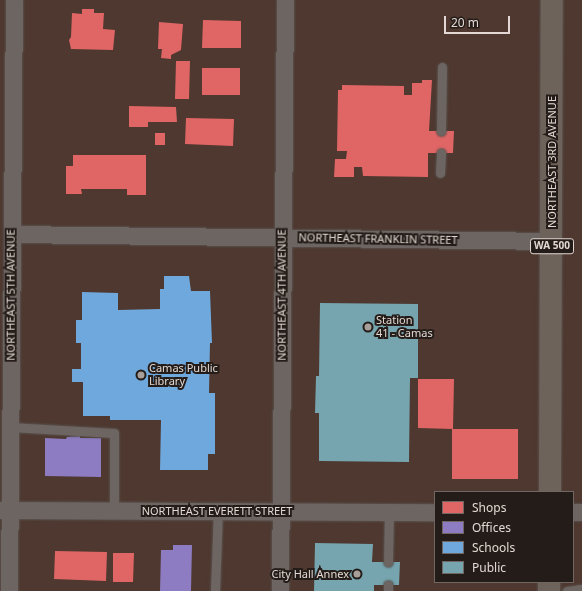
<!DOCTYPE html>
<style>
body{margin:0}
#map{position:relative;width:582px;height:591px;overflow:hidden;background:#3d3430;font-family:"Noto Sans",sans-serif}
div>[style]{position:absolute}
.built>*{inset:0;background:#4e382f}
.shops>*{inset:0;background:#e06666}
.offices>*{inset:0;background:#8e7cc3}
.schools>*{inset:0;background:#6fa8dc}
.public>*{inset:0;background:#76a5af}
.roads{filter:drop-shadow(0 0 1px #59514d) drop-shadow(0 0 1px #59514d)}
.lane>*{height:9px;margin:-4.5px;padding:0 4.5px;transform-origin:4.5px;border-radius:4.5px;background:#6d6562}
.street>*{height:17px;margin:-8.5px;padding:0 8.5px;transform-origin:8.5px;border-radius:8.5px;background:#6d6562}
.primary>*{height:22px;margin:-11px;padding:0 11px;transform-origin:11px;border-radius:11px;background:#6e635b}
.dots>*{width:11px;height:11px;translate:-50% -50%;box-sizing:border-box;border:2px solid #241c18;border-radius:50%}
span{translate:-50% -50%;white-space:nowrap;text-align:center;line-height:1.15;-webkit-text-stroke:4px #241c18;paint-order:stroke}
.shield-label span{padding:1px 3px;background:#241c18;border:1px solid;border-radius:3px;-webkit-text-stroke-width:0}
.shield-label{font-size:10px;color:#e3d8d3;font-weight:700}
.street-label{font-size:11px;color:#e3d8d3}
.poi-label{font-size:11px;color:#e3d8d3}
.left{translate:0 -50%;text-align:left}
.right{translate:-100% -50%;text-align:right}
.legend{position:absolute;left:434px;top:491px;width:140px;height:92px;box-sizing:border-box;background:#241c18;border:1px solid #706763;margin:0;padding:5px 7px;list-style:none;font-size:12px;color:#e3d8d3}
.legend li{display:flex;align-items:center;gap:8px;height:20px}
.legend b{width:20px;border:1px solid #706763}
.scale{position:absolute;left:444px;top:16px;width:66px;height:18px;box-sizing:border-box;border:2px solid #e3d8d3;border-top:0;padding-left:5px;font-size:12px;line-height:14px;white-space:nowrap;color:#e3d8d3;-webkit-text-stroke:3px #241c18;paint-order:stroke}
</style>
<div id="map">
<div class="built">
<i style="clip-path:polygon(evenodd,0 0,582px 0,582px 591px,0 591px,0 0,435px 492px,573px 492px,573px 582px,435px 582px,435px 492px)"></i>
</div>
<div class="shops">
<i style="clip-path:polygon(82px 9px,94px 9px,94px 13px,104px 13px,103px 29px,115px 30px,113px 50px,71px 49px,69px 40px,71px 37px,72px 13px,82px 14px)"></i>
<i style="clip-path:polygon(203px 20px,241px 21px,241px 48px,202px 48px)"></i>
<i style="clip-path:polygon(159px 22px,183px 24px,181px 50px,171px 55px,171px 59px,161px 58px,162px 49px,158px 49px)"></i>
<i style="clip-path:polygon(176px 61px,190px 61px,189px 99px,175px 99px)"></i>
<i style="clip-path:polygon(202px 68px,240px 68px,240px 95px,202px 95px)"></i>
<i style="clip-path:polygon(422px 80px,432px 80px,429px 131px,454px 131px,453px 153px,428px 153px,428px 177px,363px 176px,362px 167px,354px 167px,354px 177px,334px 177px,335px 159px,346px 159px,347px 151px,337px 151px,338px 90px,342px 90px,342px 85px,404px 86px,404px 95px,412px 95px,412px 83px,422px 83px)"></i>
<i style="clip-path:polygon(129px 106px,176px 107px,177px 122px,148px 122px,148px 127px,129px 127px)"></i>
<i style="clip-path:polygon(186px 118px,234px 119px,233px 146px,185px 144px)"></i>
<i style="clip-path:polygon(155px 133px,165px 133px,165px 145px,155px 145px)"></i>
<i style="clip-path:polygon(73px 155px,146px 155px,146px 195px,127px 195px,127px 189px,81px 189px,82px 194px,66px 194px,66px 166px,73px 166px)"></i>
<i style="clip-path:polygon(418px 379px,454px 379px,453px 429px,418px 428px)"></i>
<i style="clip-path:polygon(452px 429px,518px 429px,518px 479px,452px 479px)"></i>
<i style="clip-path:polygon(55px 551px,107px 552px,106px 581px,54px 579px)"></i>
<i style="clip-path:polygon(113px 553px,134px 553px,133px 582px,113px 582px)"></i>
</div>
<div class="offices">
<i style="clip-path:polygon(80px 436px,80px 438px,101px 438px,101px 477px,45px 476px,45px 438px,66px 439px,67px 437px)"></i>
<i style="clip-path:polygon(173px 545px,192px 545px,191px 591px,160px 591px,161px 550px,173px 550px)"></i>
</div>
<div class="schools">
<i style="clip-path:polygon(164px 276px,189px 276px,191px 291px,210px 291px,212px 343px,210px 343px,209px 393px,215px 393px,215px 454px,208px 454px,208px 470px,160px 470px,161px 420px,110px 420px,110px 416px,83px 416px,83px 382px,72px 382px,72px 369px,81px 369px,81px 343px,76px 343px,76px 320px,82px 320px,82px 292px,118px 293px,118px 310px,160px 309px,160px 289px,164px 289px)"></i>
</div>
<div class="public">
<i style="clip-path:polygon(320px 303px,418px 304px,418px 378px,410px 378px,409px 462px,319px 461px,319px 413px,315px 413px,316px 376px,319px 376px)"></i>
<i style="clip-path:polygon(315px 543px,373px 544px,372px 562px,400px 562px,399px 585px,374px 585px,374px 591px,314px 591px)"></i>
</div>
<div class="roads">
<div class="lane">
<i style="left:441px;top:131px;width:64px;rotate:-89.1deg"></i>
<i style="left:440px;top:173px;width:20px;rotate:-87deg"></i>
<i style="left:10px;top:427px;width:104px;rotate:3.3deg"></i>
<i style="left:114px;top:433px;width:77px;rotate:90deg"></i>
<i style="left:388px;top:562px;width:51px;rotate:-88.9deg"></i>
<i style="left:215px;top:591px;width:81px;rotate:-87.9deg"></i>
<i style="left:388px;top:591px;width:6px;rotate:-90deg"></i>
<i style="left:567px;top:591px;width:15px;rotate:-8deg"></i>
</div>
<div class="street">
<i style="left:12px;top:234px;width:540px;rotate:0.74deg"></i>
<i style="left:0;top:510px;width:435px;rotate:0.3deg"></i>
<i style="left:573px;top:512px;width:9px"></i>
<i style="left:9px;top:591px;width:591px;rotate:-89.52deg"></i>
<i style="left:280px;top:591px;width:591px;rotate:-89.52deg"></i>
</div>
<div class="primary">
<i style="left:550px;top:492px;width:492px;rotate:-89.8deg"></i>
<i style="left:549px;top:582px;width:9px;rotate:90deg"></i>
</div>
</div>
<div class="dots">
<i style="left:368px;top:327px;background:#a99f9a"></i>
<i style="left:141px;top:375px;background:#a99f9a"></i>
<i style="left:357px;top:574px;background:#a99f9a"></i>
</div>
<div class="shield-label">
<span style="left:552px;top:246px">WA 500</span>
</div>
<div class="street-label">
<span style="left:552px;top:162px;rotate:-90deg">NORTHEAST 3RD AVENUE</span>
<span style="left:378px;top:239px;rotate:1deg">NORTHEAST FRANKLIN STREET</span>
<span style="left:11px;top:295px;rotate:-90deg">NORTHEAST 5TH AVENUE</span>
<span style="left:282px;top:295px;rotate:-90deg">NORTHEAST 4TH AVENUE</span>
<span style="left:217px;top:511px">NORTHEAST EVERETT STREET</span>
</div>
<div class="poi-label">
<span class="left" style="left:376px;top:327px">Station<br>41 - Camas</span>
<span class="left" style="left:149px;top:375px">Camas Public<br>Library</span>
<span class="right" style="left:349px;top:574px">City Hall Annex</span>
</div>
<ul class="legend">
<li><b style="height:11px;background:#e06666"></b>Shops</li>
<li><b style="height:11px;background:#8e7cc3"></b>Offices</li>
<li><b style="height:11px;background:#6fa8dc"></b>Schools</li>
<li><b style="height:11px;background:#76a5af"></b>Public</li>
</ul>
<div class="scale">20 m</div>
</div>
